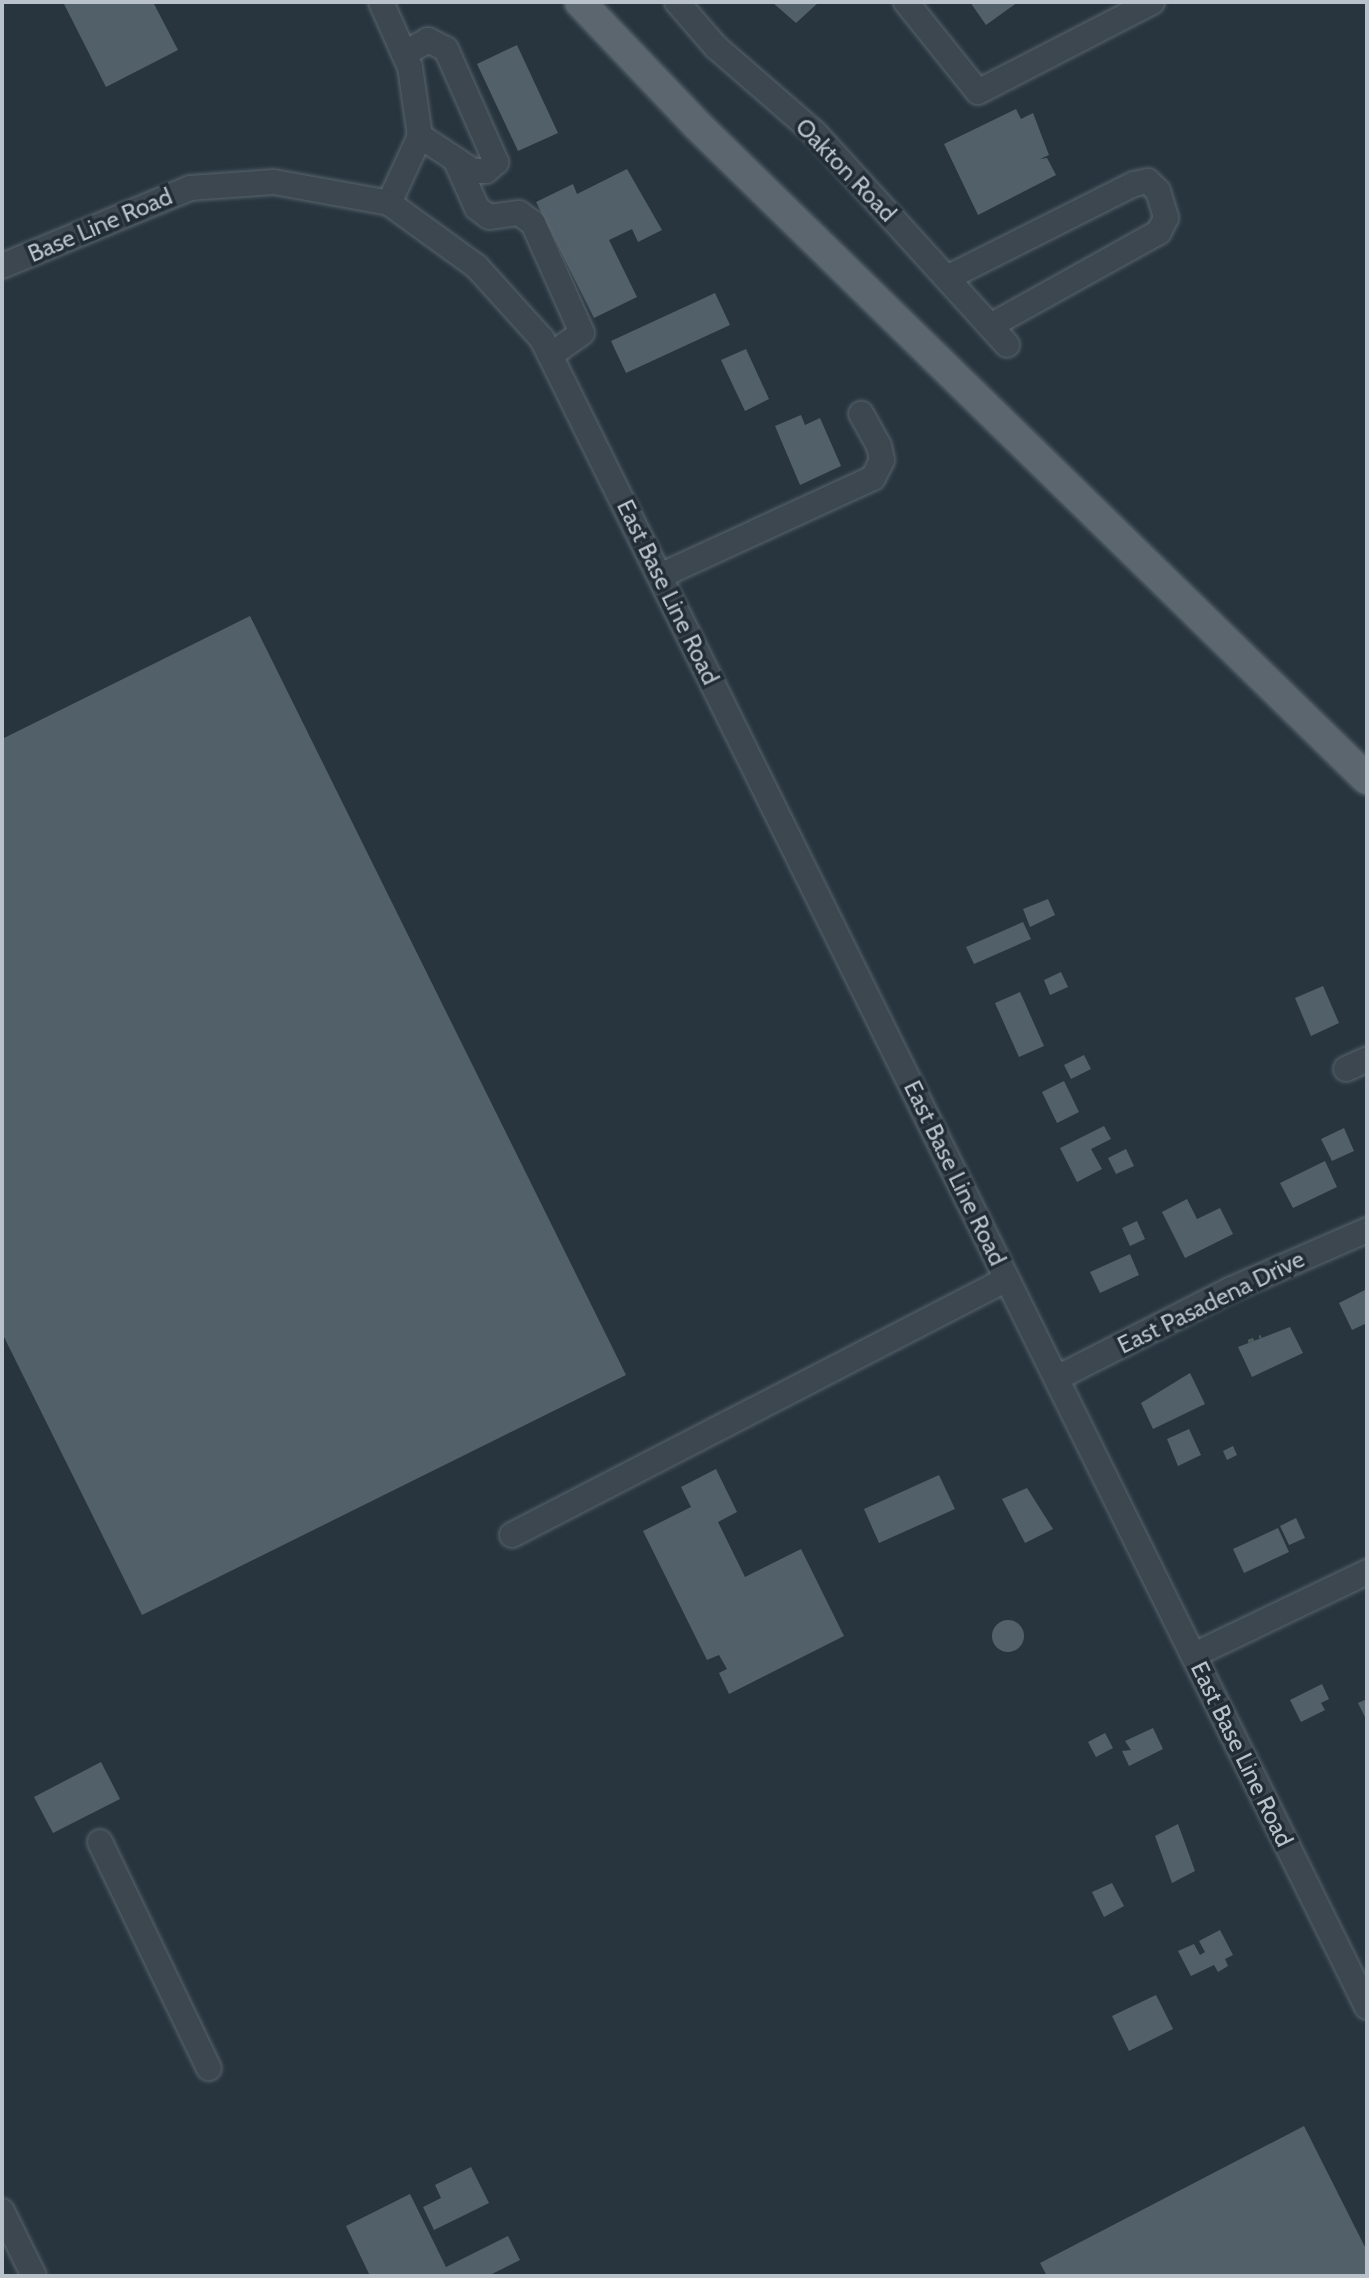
<!DOCTYPE html>
<style>
body{margin:0}
#map{position:relative;width:1369px;height:2278px;overflow:hidden;background:#28353f;font-family:Cabin,sans-serif}
div>[style]{position:absolute}
.building>*{inset:0;background:#52606a}
.round{border-radius:50%}
.path>*{height:3px;margin-top:-1.5px;transform-origin:0;background:repeating-linear-gradient(90deg,#4b5e5e 0 6px,transparent 0 12px)}
.roads{filter:drop-shadow(0 0 2px #5a656d) drop-shadow(0 0 2px #5a656d)}
.minor>*{height:24px;margin:-12px;padding:0 12px;transform-origin:12px;border-radius:12px;background:#3c4750}
.major>*{height:30px;margin:-15px;padding:0 15px;transform-origin:15px;border-radius:15px;background:#5b666f}
span{translate:-50% -50%;white-space:nowrap;text-align:center;line-height:1.15;-webkit-text-stroke:7px #212c35;paint-order:stroke}
.street-label{font-size:24px;color:#b9c2ca}
.frame{position:absolute;inset:0;border:4px solid #b9c2ca;pointer-events:none}
</style>
<div id="map">
<div class="building">
<i style="clip-path:polygon(63px 2px,153px 2px,178px 50px,106px 87px)"></i>
<i style="clip-path:polygon(772px 2px,819px 2px,796px 23px)"></i>
<i style="clip-path:polygon(970px 2px,1018px 2px,986px 25px)"></i>
<i style="clip-path:polygon(517px 45px,558px 133px,518px 151px,477px 64px)"></i>
<i style="clip-path:polygon(1016px 109px,1021px 119px,1033px 113px,1049px 155px,1040px 159px,1047px 158px,1056px 175px,978px 215px,944px 144px)"></i>
<i style="clip-path:polygon(627px 169px,662px 230px,638px 242px,632px 229px,609px 240px,637px 297px,594px 318px,536px 202px,573px 184px,577px 194px)"></i>
<i style="clip-path:polygon(715px 293px,730px 325px,626px 373px,611px 341px)"></i>
<i style="clip-path:polygon(746px 349px,769px 399px,745px 411px,721px 360px)"></i>
<i style="clip-path:polygon(801px 415px,805px 425px,820px 418px,841px 466px,800px 485px,775px 426px)"></i>
<i style="clip-path:polygon(250px 616px,626px 1375px,142px 1615px,2px 1333px,2px 739px)"></i>
<i style="clip-path:polygon(1048px 899px,1055px 915px,1030px 927px,1023px 909px)"></i>
<i style="clip-path:polygon(1023px 922px,1031px 939px,974px 964px,966px 947px)"></i>
<i style="clip-path:polygon(1061px 972px,1068px 987px,1050px 995px,1044px 980px)"></i>
<i style="clip-path:polygon(1323px 986px,1339px 1023px,1311px 1036px,1295px 998px)"></i>
<i style="clip-path:polygon(1020px 992px,1044px 1046px,1019px 1057px,995px 1003px)"></i>
<i style="clip-path:polygon(1084px 1055px,1091px 1069px,1071px 1079px,1064px 1065px)"></i>
<i style="clip-path:polygon(1064px 1081px,1079px 1112px,1057px 1123px,1042px 1092px)"></i>
<i style="clip-path:polygon(1104px 1126px,1111px 1139px,1091px 1149px,1102px 1169px,1077px 1182px,1060px 1148px)"></i>
<i style="clip-path:polygon(1344px 1128px,1354px 1151px,1332px 1161px,1321px 1139px)"></i>
<i style="clip-path:polygon(1126px 1149px,1134px 1166px,1116px 1174px,1108px 1158px)"></i>
<i style="clip-path:polygon(1325px 1161px,1337px 1187px,1293px 1208px,1280px 1183px)"></i>
<i style="clip-path:polygon(1187px 1199px,1197px 1219px,1220px 1208px,1233px 1234px,1185px 1258px,1162px 1212px)"></i>
<i style="clip-path:polygon(1137px 1221px,1145px 1239px,1130px 1246px,1122px 1228px)"></i>
<i style="clip-path:polygon(1130px 1254px,1139px 1275px,1100px 1293px,1090px 1272px)"></i>
<i style="clip-path:polygon(1367px 1289px,1367px 1323px,1352px 1330px,1339px 1303px)"></i>
<i style="clip-path:polygon(1290px 1327px,1303px 1353px,1252px 1377px,1238px 1347px)"></i>
<i style="clip-path:polygon(1190px 1373px,1205px 1404px,1153px 1429px,1141px 1403px)"></i>
<i style="clip-path:polygon(1189px 1429px,1201px 1455px,1178px 1466px,1167px 1439px)"></i>
<i style="clip-path:polygon(1233px 1446px,1237px 1455px,1227px 1460px,1223px 1451px)"></i>
<i style="clip-path:polygon(716px 1469px,737px 1512px,718px 1522px,745px 1577px,801px 1549px,844px 1636px,729px 1694px,719px 1673px,727px 1669px,719px 1655px,707px 1660px,643px 1531px,691px 1507px,681px 1487px)"></i>
<i style="clip-path:polygon(939px 1475px,955px 1509px,879px 1543px,864px 1509px)"></i>
<i style="clip-path:polygon(1027px 1488px,1053px 1529px,1025px 1543px,1002px 1499px)"></i>
<i style="clip-path:polygon(1296px 1518px,1305px 1538px,1289px 1545px,1280px 1526px)"></i>
<i style="clip-path:polygon(1278px 1528px,1289px 1552px,1244px 1573px,1233px 1549px)"></i>
<i class="round" style="left:992px;top:1620px;width:32px;height:32px"></i>
<i style="clip-path:polygon(1322px 1684px,1329px 1699px,1321px 1703px,1325px 1710px,1301px 1722px,1290px 1700px)"></i>
<i style="clip-path:polygon(1367px 1699px,1367px 1721px,1358px 1703px)"></i>
<i style="clip-path:polygon(1153px 1728px,1163px 1749px,1129px 1766px,1122px 1751px,1131px 1750px,1125px 1741px)"></i>
<i style="clip-path:polygon(1105px 1733px,1113px 1748px,1096px 1757px,1088px 1742px)"></i>
<i style="clip-path:polygon(101px 1762px,120px 1799px,53px 1833px,34px 1797px)"></i>
<i style="clip-path:polygon(1178px 1824px,1195px 1871px,1172px 1883px,1155px 1836px)"></i>
<i style="clip-path:polygon(1112px 1883px,1124px 1906px,1104px 1917px,1092px 1892px)"></i>
<i style="clip-path:polygon(1220px 1930px,1233px 1955px,1225px 1959px,1228px 1966px,1218px 1972px,1214px 1965px,1191px 1976px,1178px 1951px,1194px 1944px,1200px 1955px,1205px 1952px,1199px 1941px)"></i>
<i style="clip-path:polygon(1156px 1995px,1173px 2029px,1129px 2051px,1112px 2016px)"></i>
<i style="clip-path:polygon(1304px 2126px,1367px 2251px,1367px 2276px,1047px 2276px,1040px 2263px)"></i>
<i style="clip-path:polygon(471px 2167px,489px 2203px,434px 2230px,423px 2207px,441px 2198px,435px 2185px)"></i>
<i style="clip-path:polygon(410px 2194px,446px 2267px,508px 2236px,520px 2260px,488px 2276px,370px 2276px,346px 2226px)"></i>
</div>
<div class="path">
<i style="left:1248px;top:1341px;width:14px;rotate:-21deg"></i>
</div>
<div class="roads">
<div class="minor">
<i style="left:381px;top:2px;width:71px;rotate:66deg"></i>
<i style="left:410px;top:67px;width:70px;rotate:81.8deg"></i>
<i style="left:420px;top:136px;width:74px;rotate:114.8deg"></i>
<i style="left:677px;top:2px;width:60px;rotate:49.1deg"></i>
<i style="left:716px;top:47px;width:131px;rotate:41deg"></i>
<i style="left:815px;top:133px;width:286px;rotate:47.8deg"></i>
<i style="left:906px;top:2px;width:115px;rotate:51.3deg"></i>
<i style="left:978px;top:92px;width:196px;rotate:-27.3deg"></i>
<i style="left:404px;top:54px;width:28px;rotate:-30deg"></i>
<i style="left:428px;top:40px;width:20px;rotate:27deg"></i>
<i style="left:446px;top:49px;width:124px;rotate:66.1deg"></i>
<i style="left:496px;top:162px;width:13px;rotate:138deg"></i>
<i style="left:486px;top:171px;width:13px;rotate:180deg"></i>
<i style="left:473px;top:171px;width:64px;rotate:-146.6deg"></i>
<i style="left:456px;top:161px;width:51px;rotate:65.9deg"></i>
<i style="left:477px;top:208px;width:15px;rotate:37deg"></i>
<i style="left:489px;top:217px;width:30px;rotate:-8deg"></i>
<i style="left:519px;top:213px;width:17px;rotate:36deg"></i>
<i style="left:533px;top:223px;width:120px;rotate:66deg"></i>
<i style="left:582px;top:333px;width:39px;rotate:145deg"></i>
<i style="left:2px;top:266px;width:204px;rotate:-22.5deg"></i>
<i style="left:190px;top:188px;width:84px;rotate:-4.1deg"></i>
<i style="left:274px;top:182px;width:117px;rotate:10.3deg"></i>
<i style="left:389px;top:203px;width:109px;rotate:36deg"></i>
<i style="left:477px;top:267px;width:97px;rotate:47.9deg"></i>
<i style="left:542px;top:339px;width:1861px;rotate:63.68deg"></i>
<i style="left:947px;top:278px;width:209px;rotate:-26.7deg"></i>
<i style="left:1134px;top:184px;width:14px;rotate:-12deg"></i>
<i style="left:1148px;top:181px;width:14px;rotate:45deg"></i>
<i style="left:1158px;top:191px;width:28px;rotate:73deg"></i>
<i style="left:1166px;top:218px;width:16px;rotate:117deg"></i>
<i style="left:1159px;top:232px;width:193px;rotate:150.9deg"></i>
<i style="left:660px;top:576px;width:234px;rotate:-24.7deg"></i>
<i style="left:873px;top:478px;width:20px;rotate:-63deg"></i>
<i style="left:882px;top:460px;width:14px;rotate:-102deg"></i>
<i style="left:879px;top:446px;width:37px;rotate:-119deg"></i>
<i style="left:1346px;top:1069px;width:23px;rotate:-25deg"></i>
<i style="left:1057px;top:1378px;width:196px;rotate:-27deg"></i>
<i style="left:1232px;top:1289px;width:147px;rotate:-23.6deg"></i>
<i style="left:512px;top:1535px;width:557px;rotate:-27.35deg"></i>
<i style="left:1194px;top:1655px;width:192px;rotate:-25.6deg"></i>
<i style="left:100px;top:1842px;width:251px;rotate:64.3deg"></i>
<i style="left:2px;top:2211px;width:72px;rotate:63.8deg"></i>
</div>
<div class="major">
<i style="left:580px;top:2px;width:170px;rotate:46.4deg"></i>
<i style="left:697px;top:125px;width:936px;rotate:44.31deg"></i>
</div>
</div>
<div class="street-label">
<span style="left:846px;top:170px;rotate:46deg">Oakton Road</span>
<span style="left:100px;top:225px;rotate:-23deg">Base Line Road</span>
<span style="left:668px;top:592px;rotate:64deg">East Base Line Road</span>
<span style="left:955px;top:1173px;rotate:64deg">East Base Line Road</span>
<span style="left:1211px;top:1302px;rotate:-26deg">East Pasadena Drive</span>
<span style="left:1242px;top:1754px;rotate:64deg">East Base Line Road</span>
</div>
<div class="frame"></div>
</div>
